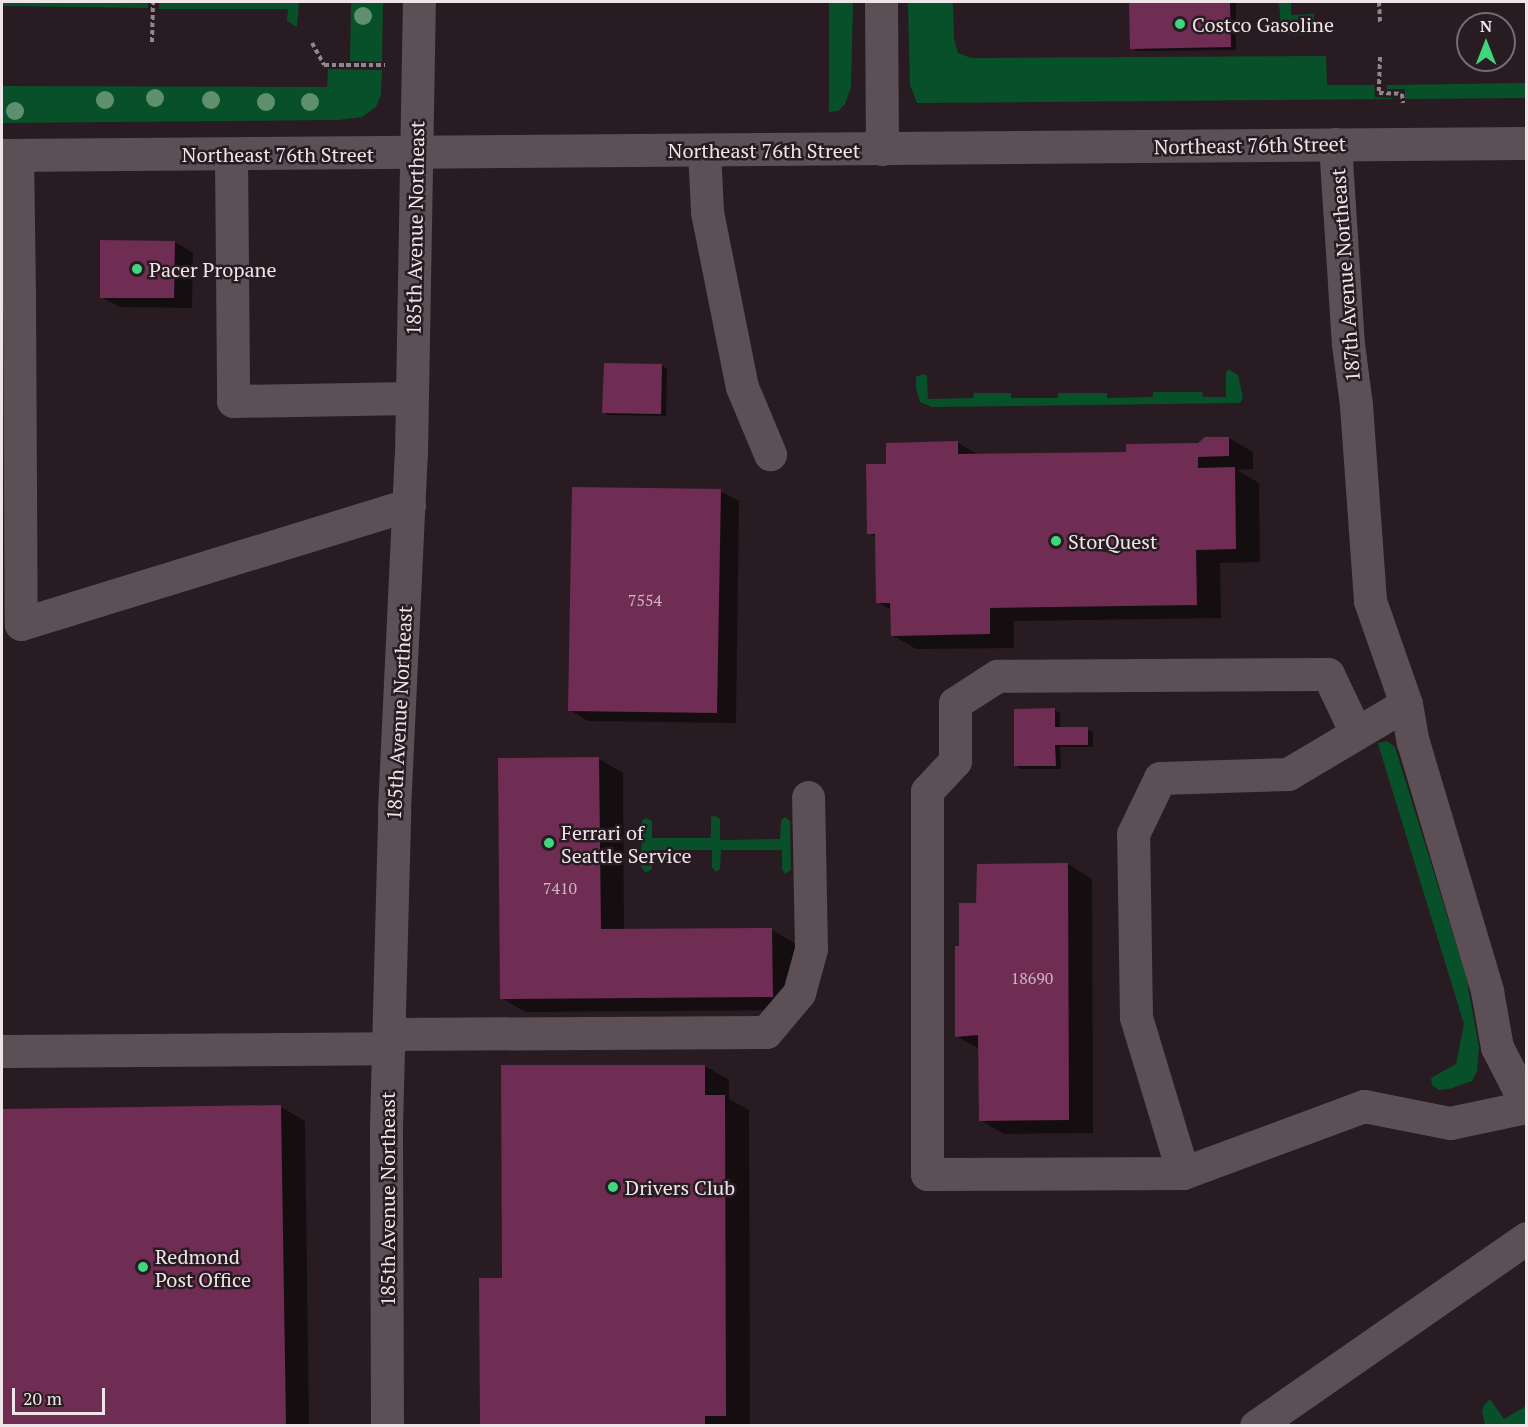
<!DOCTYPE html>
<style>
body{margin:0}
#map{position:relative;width:1528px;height:1427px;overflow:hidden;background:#281b21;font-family:"PT Serif",serif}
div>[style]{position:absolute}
.green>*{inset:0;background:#085029}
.shadow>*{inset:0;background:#0007}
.building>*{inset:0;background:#702d53}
.path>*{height:4px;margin-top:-2px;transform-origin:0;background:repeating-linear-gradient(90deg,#91868b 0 4.5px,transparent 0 7.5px)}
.minor>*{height:33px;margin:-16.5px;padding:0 16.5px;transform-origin:16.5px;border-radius:16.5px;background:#5d4f56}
.trees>*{width:18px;height:18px;margin:-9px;border-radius:50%;background:#5f906d}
.dots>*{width:16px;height:16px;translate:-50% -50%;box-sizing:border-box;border:3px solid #281b21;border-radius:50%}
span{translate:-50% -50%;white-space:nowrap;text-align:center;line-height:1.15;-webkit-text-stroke:5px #281b21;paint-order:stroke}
.number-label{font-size:16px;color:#ceb7c4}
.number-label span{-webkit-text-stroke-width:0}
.poi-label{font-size:20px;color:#eee5e9}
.left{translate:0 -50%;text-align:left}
.street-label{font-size:20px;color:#eee5e9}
.frame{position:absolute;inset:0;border:3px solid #eee5e9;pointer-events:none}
.north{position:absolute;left:1456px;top:12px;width:60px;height:60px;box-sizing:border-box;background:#281b21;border:2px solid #776c71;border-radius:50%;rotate:0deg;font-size:16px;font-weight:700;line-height:24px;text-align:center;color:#eee5e9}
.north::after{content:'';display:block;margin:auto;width:21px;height:27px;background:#3fd77d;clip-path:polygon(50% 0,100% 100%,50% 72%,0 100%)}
.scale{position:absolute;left:12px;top:1388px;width:93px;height:27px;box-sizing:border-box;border:3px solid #eee5e9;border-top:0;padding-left:8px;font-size:18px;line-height:21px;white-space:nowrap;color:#eee5e9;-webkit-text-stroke:4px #281b21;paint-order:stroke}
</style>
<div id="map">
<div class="green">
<i style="clip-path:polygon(2px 2px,148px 2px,148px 8px,2px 6px)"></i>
<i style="clip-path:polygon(159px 2px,299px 2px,297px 27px,287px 21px,288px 9px,159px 9px)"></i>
<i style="clip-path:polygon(351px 2px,383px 2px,382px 62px,350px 61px)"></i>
<i style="clip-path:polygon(829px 2px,853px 2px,851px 87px,845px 104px,838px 111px,829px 112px)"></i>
<i style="clip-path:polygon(908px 2px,953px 2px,954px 39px,958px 53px,971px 58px,1326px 56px,1327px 85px,1374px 85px,1375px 97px,1400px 99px,917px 103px,910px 85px)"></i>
<i style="clip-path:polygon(1279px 2px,1291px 2px,1291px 15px,1314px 14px,1314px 28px,1309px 35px,1288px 34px,1281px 29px)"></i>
<i style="clip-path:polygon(328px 69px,382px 70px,381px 95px,376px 107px,362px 117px,339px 120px,2px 123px,2px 86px,327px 87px)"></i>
<i style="clip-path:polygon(1526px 83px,1526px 98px,1405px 99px,1405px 89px,1387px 89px,1387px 85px)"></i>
<i style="clip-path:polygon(1228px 369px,1238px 375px,1243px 398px,1240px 403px,932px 407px,920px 402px,916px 388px,916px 377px,923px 374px,927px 376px,928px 399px,973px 398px,974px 393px,1011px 393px,1011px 398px,1058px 398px,1058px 393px,1107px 393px,1107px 398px,1153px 397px,1153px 392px,1202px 392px,1203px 397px,1226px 397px,1226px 373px)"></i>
<i style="clip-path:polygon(1387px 741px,1395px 747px,1466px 976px,1479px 1047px,1477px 1071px,1472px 1081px,1449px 1089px,1439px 1090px,1432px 1085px,1431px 1078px,1456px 1064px,1464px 1024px,1379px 747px,1378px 743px)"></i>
<i style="clip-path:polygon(715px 816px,720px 819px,720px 840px,780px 839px,781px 820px,785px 817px,790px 821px,791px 870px,785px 874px,782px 869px,782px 850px,721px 850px,720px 869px,716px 872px,712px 867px,712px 850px,652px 850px,652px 869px,646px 873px,641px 867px,642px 820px,646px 818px,652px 821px,652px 838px,711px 838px,711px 817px)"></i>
<i style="clip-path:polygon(1490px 1399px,1504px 1419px,1526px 1406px,1526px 1425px,1485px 1425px,1482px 1412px,1484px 1405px)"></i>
</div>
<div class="shadow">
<i style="clip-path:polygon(1131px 2px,1236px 2px,1236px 50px,1137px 51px,1132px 48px)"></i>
<i style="clip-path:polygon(175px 242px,193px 253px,192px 308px,120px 307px,101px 297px)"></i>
<i style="clip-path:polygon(662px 365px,667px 369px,666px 416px,609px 415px,603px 412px)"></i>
<i style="clip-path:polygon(1229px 438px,1253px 452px,1253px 469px,1237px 470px,1259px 483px,1260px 562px,1220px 563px,1221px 618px,1014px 621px,1014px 648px,916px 649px,892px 635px,891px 610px,878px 602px,877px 538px,869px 533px,888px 465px,958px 443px,979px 455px,1128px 453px)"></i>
<i style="clip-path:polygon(720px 491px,739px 501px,736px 723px,588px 721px,570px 710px)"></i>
<i style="clip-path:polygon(1055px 710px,1060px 713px,1060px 729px,1087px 729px,1093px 732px,1093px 747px,1060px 747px,1061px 769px,1021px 769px,1016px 766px)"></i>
<i style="clip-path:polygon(599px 759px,623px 773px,624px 931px,772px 930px,796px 944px,797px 1010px,526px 1012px,501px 998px,500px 760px)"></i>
<i style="clip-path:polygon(1068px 864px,1092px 879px,1093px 1133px,1004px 1134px,980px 1120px,980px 1049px,956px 1036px,960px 947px,978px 905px,978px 866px)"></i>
<i style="clip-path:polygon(705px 1066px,729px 1080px,729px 1099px,749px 1110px,750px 1426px,481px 1426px,503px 1280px)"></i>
<i style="clip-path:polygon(281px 1107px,305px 1121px,309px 1426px,2px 1426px,2px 1111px)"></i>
</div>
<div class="building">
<i style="clip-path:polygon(1129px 2px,1230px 2px,1231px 47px,1130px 49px)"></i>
<i style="clip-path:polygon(100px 240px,175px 241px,174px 298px,100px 298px)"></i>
<i style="clip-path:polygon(604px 363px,662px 364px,661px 414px,602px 413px)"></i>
<i style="clip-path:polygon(1205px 437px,1229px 437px,1229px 456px,1198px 457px,1198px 468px,1235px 467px,1236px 549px,1196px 550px,1197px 605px,990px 608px,990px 634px,891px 636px,890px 603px,876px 603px,875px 534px,867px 534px,866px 464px,886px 464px,886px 443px,958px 441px,958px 454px,1126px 452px,1126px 444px,1198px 443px)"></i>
<i style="clip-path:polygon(572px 487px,721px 489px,717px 713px,568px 711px)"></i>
<i style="clip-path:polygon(1055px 708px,1055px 727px,1088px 727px,1088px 745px,1055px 745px,1056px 766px,1014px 766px,1014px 709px)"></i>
<i style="clip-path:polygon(599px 757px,601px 929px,772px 928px,773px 997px,500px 999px,498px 758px)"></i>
<i style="clip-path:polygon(1068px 863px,1069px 1120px,979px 1121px,978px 1035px,955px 1037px,955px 946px,959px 946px,959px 903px,976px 903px,977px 864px)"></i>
<i style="clip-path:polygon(501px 1065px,705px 1065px,705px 1095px,725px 1095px,726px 1416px,705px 1416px,705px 1426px,480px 1426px,479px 1278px,502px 1278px)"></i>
<i style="clip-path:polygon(281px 1105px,286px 1426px,2px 1426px,2px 1109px)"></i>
</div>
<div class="path">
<i style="left:1379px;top:2px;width:21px;rotate:87deg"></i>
<i style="left:152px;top:42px;width:40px;rotate:-88.6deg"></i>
<i style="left:312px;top:43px;width:25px;rotate:61deg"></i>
<i style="left:324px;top:65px;width:61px"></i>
<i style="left:1380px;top:57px;width:36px;rotate:92deg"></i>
<i style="left:1379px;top:93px;width:23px;rotate:2deg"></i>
<i style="left:1402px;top:94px;width:9px;rotate:84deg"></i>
</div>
<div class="minor">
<i style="left:881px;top:2px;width:147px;rotate:89.6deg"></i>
<i style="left:1335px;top:144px;width:200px;rotate:86.3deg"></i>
<i style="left:1348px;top:344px;width:62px;rotate:82.5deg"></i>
<i style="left:1356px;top:405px;width:196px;rotate:85.9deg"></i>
<i style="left:1370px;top:601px;width:109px;rotate:70.7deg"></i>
<i style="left:1406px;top:704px;width:39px;rotate:80deg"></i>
<i style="left:1413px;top:742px;width:260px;rotate:73.4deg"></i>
<i style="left:1487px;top:991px;width:57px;rotate:79.9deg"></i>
<i style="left:1497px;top:1047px;width:64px;rotate:63deg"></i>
<i style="left:704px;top:150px;width:62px;rotate:87.2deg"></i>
<i style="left:707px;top:212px;width:178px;rotate:78.7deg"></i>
<i style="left:742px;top:387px;width:73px;rotate:67.3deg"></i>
<i style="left:231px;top:154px;width:247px;rotate:89.5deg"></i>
<i style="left:233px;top:401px;width:178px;rotate:-1deg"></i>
<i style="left:2px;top:155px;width:1524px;rotate:-0.45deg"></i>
<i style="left:2px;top:295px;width:17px"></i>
<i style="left:19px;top:295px;width:140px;rotate:-90.8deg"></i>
<i style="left:19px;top:295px;width:329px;rotate:89.7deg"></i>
<i style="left:21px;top:624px;width:406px;rotate:-17.1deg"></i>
<i style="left:1356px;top:733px;width:65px;rotate:-115.4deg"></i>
<i style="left:1328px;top:674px;width:331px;rotate:179.7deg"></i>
<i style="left:997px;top:676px;width:50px;rotate:147.3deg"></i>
<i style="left:955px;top:703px;width:58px;rotate:90deg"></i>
<i style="left:955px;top:761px;width:41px;rotate:133deg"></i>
<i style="left:927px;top:791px;width:383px;rotate:90deg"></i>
<i style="left:927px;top:1174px;width:256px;rotate:-0.2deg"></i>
<i style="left:1183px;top:1173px;width:193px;rotate:-20.3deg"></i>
<i style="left:1364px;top:1106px;width:88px;rotate:11.2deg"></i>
<i style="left:1450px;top:1123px;width:78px;rotate:-11.9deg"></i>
<i style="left:389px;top:1034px;width:377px;rotate:-0.3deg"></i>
<i style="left:766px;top:1032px;width:51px;rotate:-49.8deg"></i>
<i style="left:799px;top:993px;width:46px;rotate:-74.7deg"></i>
<i style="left:811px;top:949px;width:152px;rotate:-91.1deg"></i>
<i style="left:2px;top:1051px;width:386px;rotate:-0.4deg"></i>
<i style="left:1183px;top:1173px;width:163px;rotate:-106.8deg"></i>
<i style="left:1136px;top:1017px;width:183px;rotate:-90.9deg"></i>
<i style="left:1133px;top:834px;width:62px;rotate:-64.3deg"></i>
<i style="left:1160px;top:778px;width:128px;rotate:-1.8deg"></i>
<i style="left:1288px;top:774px;width:137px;rotate:-30.7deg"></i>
<i style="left:387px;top:1426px;width:300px;rotate:-90.2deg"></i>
<i style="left:386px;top:1126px;width:316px;rotate:-88.5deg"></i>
<i style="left:394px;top:810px;width:356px;rotate:-87.3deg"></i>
<i style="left:411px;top:454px;width:452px;rotate:-89deg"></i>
<i style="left:1256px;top:1426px;width:329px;rotate:-34.8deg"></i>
</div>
<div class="trees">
<i style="left:363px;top:16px"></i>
<i style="left:155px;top:98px"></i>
<i style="left:105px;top:100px"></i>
<i style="left:211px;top:100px"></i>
<i style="left:266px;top:102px"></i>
<i style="left:310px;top:102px"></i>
<i style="left:15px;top:111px"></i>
</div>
<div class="dots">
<i style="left:1180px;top:24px;background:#3fd77d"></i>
<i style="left:137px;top:269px;background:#3fd77d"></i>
<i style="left:1056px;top:541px;background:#3fd77d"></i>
<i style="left:549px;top:843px;background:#3fd77d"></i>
<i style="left:613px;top:1187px;background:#3fd77d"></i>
<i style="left:143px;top:1267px;background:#3fd77d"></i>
</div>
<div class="number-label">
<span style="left:645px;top:600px">7554</span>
<span style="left:560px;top:888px">7410</span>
<span style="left:1032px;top:978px">18690</span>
</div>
<div class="poi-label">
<span class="left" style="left:1192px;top:24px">Costco Gasoline</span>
<span class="left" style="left:149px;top:269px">Pacer Propane</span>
<span class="left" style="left:1068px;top:541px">StorQuest</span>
<span class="left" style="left:561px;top:844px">Ferrari of<br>Seattle Service</span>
<span class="left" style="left:625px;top:1187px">Drivers Club</span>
<span class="left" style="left:155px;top:1268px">Redmond<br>Post Office</span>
</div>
<div class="street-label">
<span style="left:1250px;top:145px;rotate:-1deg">Northeast 76th Street</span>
<span style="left:764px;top:150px">Northeast 76th Street</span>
<span style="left:278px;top:154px">Northeast 76th Street</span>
<span style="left:415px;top:228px;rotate:-89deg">185th Avenue Northeast</span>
<span style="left:1345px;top:275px;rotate:-94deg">187th Avenue Northeast</span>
<span style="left:399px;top:713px;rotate:-87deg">185th Avenue Northeast</span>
<span style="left:387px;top:1199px;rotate:-90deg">185th Avenue Northeast</span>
</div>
<div class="frame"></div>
<div class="north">N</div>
<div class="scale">20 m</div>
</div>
